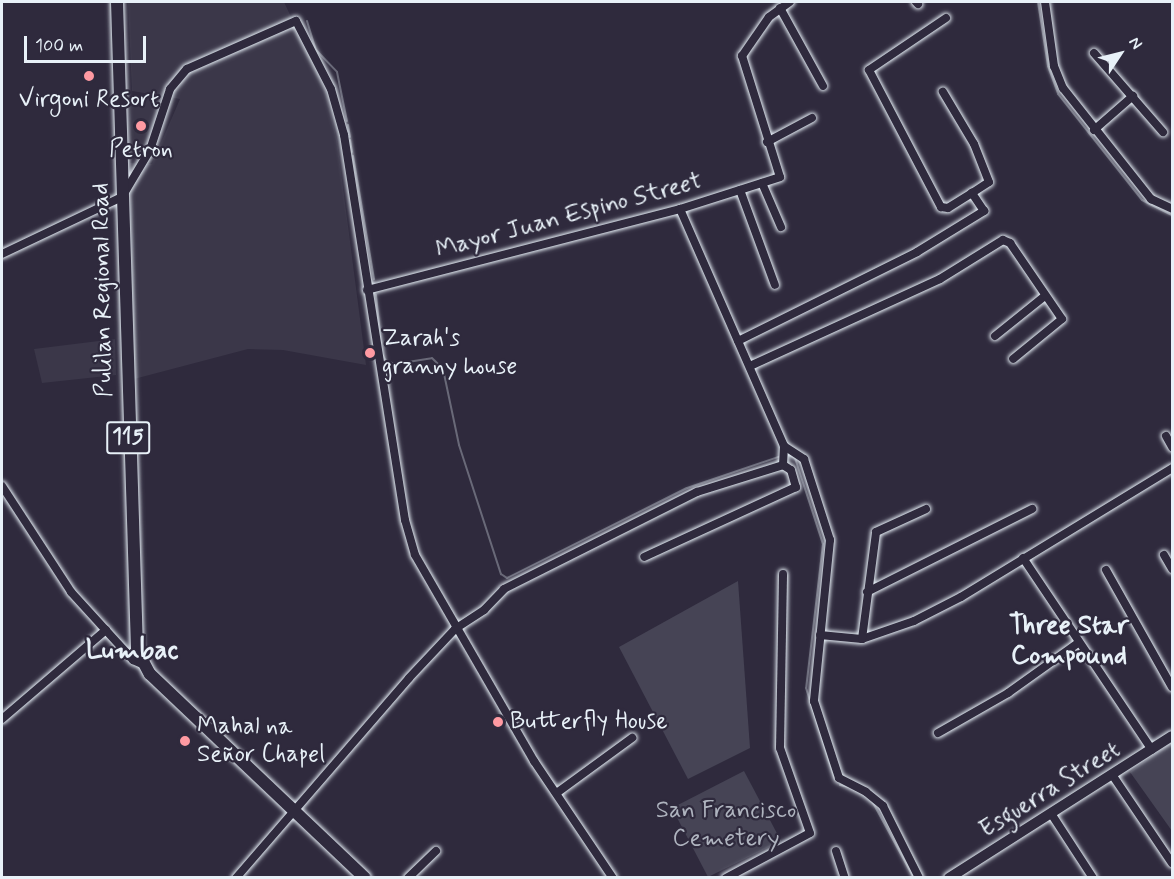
<!DOCTYPE html>
<meta charset="utf-8">
<style>
body{margin:0}
#map{position:relative;width:1174px;height:879px;overflow:hidden;background:#2f2a3d;font-family:Mynerve,sans-serif}
div>[style]{position:absolute}
.built>*{inset:0;background:#3b3749}
.green>*{inset:0;background:#464455}
.stream>*{height:2px;margin:-1px;padding:0 1px;transform-origin:1px;border-radius:1px;background:#696978}
.roads{filter:drop-shadow(0 0 2px #e8f1f8) drop-shadow(0 0 2px #e8f1f8)}
.minor>*{height:8px;margin:-4px;padding:0 4px;transform-origin:4px;border-radius:4px;background:#2f2a3d}
.secondary>*{height:10px;margin:-5px;padding:0 5px;transform-origin:5px;border-radius:5px;background:#2f2a3d}
.primary>*{height:12px;margin:-6px;padding:0 6px;transform-origin:6px;border-radius:6px;background:#2f2a3d}
.dots>*{width:16px;height:16px;translate:-50% -50%;box-sizing:border-box;border:3px solid #2f2a3d;border-radius:50%}
span{translate:-50% -50%;white-space:nowrap;text-align:center;line-height:1.15;-webkit-text-stroke:4.5px #2f2a3d;paint-order:stroke}
.shield-label span{padding:2px 4px;background:#2f2a3d;border:2px solid;border-radius:4px;-webkit-text-stroke-width:0}
.shield-label{font-size:22px;color:#e8f1f8;font-weight:700}
.poi-label{font-size:24px;color:#e8f1f8}
.left{translate:0 -50%;text-align:left}
.street-label{font-size:24px;color:#e8f1f8}
.park-label{font-size:24px;color:#afb4bf}
.neighbourhood-label{font-size:26px;color:#e8f1f8;font-weight:700}
.quarter-label{font-size:27px;color:#e8f1f8;font-weight:700}
.frame{position:absolute;inset:0;border:3px solid #e8f1f8;pointer-events:none}
.north{position:absolute;left:1090px;top:24px;width:60px;height:60px;-webkit-text-stroke:4px #2f2a3d;paint-order:stroke;rotate:55deg;font-size:16px;font-weight:700;line-height:24px;text-align:center;color:#e8f1f8}
.north::after{content:'';display:block;margin:auto;width:21px;height:27px;background:#e8f1f8;clip-path:polygon(50% 0,100% 100%,50% 72%,0 100%)}
.scale{position:absolute;left:24px;top:36px;width:122px;height:27px;box-sizing:border-box;border:3px solid #e8f1f8;border-top:0;padding-left:8px;font-size:18px;line-height:21px;white-space:nowrap;color:#e8f1f8;-webkit-text-stroke:4px #2f2a3d;paint-order:stroke}
</style>
<div id="map">
<div class="built">
<i style="clip-path:polygon(128px 2px,284px 2px,325px 89px,337px 141px,366px 365px,283px 350px,248px 349px,134px 379px,130px 163px,152px 164px,180px 99px,132px 91px)"></i>
<i style="clip-path:polygon(131px 95px,161px 98px,146px 154px,128px 154px)"></i>
<i style="clip-path:polygon(115px 339px,116px 375px,42px 383px,34px 349px)"></i>
</div>
<div class="green">
<i style="clip-path:polygon(738px 581px,750px 748px,688px 779px,619px 647px)"></i>
<i style="clip-path:polygon(1172px 742px,1172px 831px,1130px 772px)"></i>
<i style="clip-path:polygon(744px 771px,781px 841px,708px 877px,672px 808px)"></i>
</div>
<div class="stream">
<i style="left:1038px;top:2px;width:65px;rotate:81.1deg"></i>
<i style="left:1048px;top:66px;width:30px;rotate:70deg"></i>
<i style="left:1058px;top:94px;width:135px;rotate:51.6deg"></i>
<i style="left:1142px;top:200px;width:34px;rotate:27deg"></i>
<i style="left:307px;top:21px;width:30px;rotate:73deg"></i>
<i style="left:316px;top:50px;width:30px;rotate:46deg"></i>
<i style="left:337px;top:72px;width:50px;rotate:78.5deg"></i>
<i style="left:348px;top:125px;width:12px;rotate:81deg"></i>
<i style="left:350px;top:140px;width:12px;rotate:81deg"></i>
<i style="left:353px;top:156px;width:125px;rotate:80.3deg"></i>
<i style="left:376px;top:295px;width:48px;rotate:84.1deg"></i>
<i style="left:382px;top:354px;width:8px;rotate:60deg"></i>
<i style="left:386px;top:361px;width:9px;rotate:18deg"></i>
<i style="left:395px;top:364px;width:37px;rotate:-9deg"></i>
<i style="left:432px;top:358px;width:16px;rotate:45deg"></i>
<i style="left:443px;top:369px;width:78px;rotate:78.1deg"></i>
<i style="left:459px;top:445px;width:136px;rotate:72deg"></i>
<i style="left:501px;top:574px;width:7px;rotate:34deg"></i>
<i style="left:507px;top:578px;width:201px;rotate:-26.6deg"></i>
<i style="left:687px;top:488px;width:99px;rotate:-18.8deg"></i>
<i style="left:787px;top:454px;width:9px;rotate:27deg"></i>
<i style="left:795px;top:458px;width:90px;rotate:72deg"></i>
<i style="left:823px;top:544px;width:145px;rotate:96.7deg"></i>
<i style="left:806px;top:688px;width:96px;rotate:72.5deg"></i>
<i style="left:840px;top:785px;width:10px;rotate:11deg"></i>
<i style="left:872px;top:801px;width:88px;rotate:61.4deg"></i>
</div>
<div class="roads">
<div class="minor">
<i style="left:916px;top:2px;width:3px;rotate:45deg"></i>
<i style="left:1045px;top:2px;width:65px;rotate:82deg"></i>
<i style="left:1054px;top:66px;width:24px;rotate:68deg"></i>
<i style="left:1063px;top:88px;width:142px;rotate:51.6deg"></i>
<i style="left:1151px;top:199px;width:23px;rotate:25deg"></i>
<i style="left:780px;top:8px;width:89px;rotate:61.1deg"></i>
<i style="left:946px;top:18px;width:93px;rotate:146deg"></i>
<i style="left:869px;top:70px;width:155px;rotate:62.3deg"></i>
<i style="left:941px;top:207px;width:7px;rotate:8deg"></i>
<i style="left:948px;top:208px;width:28px;rotate:-32deg"></i>
<i style="left:1094px;top:53px;width:105px;rotate:48.9deg"></i>
<i style="left:1094px;top:130px;width:52px;rotate:-41.1deg"></i>
<i style="left:767px;top:142px;width:51px;rotate:-28.1deg"></i>
<i style="left:762px;top:183px;width:48px;rotate:66.6deg"></i>
<i style="left:740px;top:190px;width:101px;rotate:69.8deg"></i>
<i style="left:680px;top:209px;width:259px;rotate:66.3deg"></i>
<i style="left:784px;top:446px;width:19px;rotate:93deg"></i>
<i style="left:2px;top:254px;width:133px;rotate:-25.4deg"></i>
<i style="left:122px;top:197px;width:55px;rotate:-59.2deg"></i>
<i style="left:150px;top:150px;width:64px;rotate:-71.8deg"></i>
<i style="left:170px;top:89px;width:26px;rotate:-50deg"></i>
<i style="left:187px;top:69px;width:119px;rotate:-23.8deg"></i>
<i style="left:296px;top:21px;width:76px;rotate:62.8deg"></i>
<i style="left:331px;top:89px;width:48px;rotate:74.2deg"></i>
<i style="left:344px;top:135px;width:390px;rotate:81deg"></i>
<i style="left:405px;top:520px;width:36px;rotate:74deg"></i>
<i style="left:415px;top:555px;width:238px;rotate:60deg"></i>
<i style="left:534px;top:761px;width:141px;rotate:56deg"></i>
<i style="left:367px;top:290px;width:323px;rotate:-14.5deg"></i>
<i style="left:680px;top:209px;width:105px;rotate:-17.7deg"></i>
<i style="left:780px;top:177px;width:127px;rotate:-107.4deg"></i>
<i style="left:742px;top:56px;width:47px;rotate:-55.3deg"></i>
<i style="left:769px;top:17px;width:26px;rotate:-36deg"></i>
<i style="left:995px;top:336px;width:64px;rotate:-38.7deg"></i>
<i style="left:738px;top:341px;width:200px;rotate:-26.4deg"></i>
<i style="left:917px;top:252px;width:79px;rotate:-31.5deg"></i>
<i style="left:984px;top:211px;width:22px;rotate:-124deg"></i>
<i style="left:972px;top:193px;width:20px;rotate:-33deg"></i>
<i style="left:989px;top:182px;width:41px;rotate:-111.5deg"></i>
<i style="left:974px;top:144px;width:61px;rotate:-120.8deg"></i>
<i style="left:750px;top:366px;width:209px;rotate:-24.6deg"></i>
<i style="left:940px;top:279px;width:74px;rotate:-31.8deg"></i>
<i style="left:1003px;top:240px;width:8px;rotate:23deg"></i>
<i style="left:1010px;top:243px;width:92px;rotate:55.6deg"></i>
<i style="left:1062px;top:319px;width:63px;rotate:140.8deg"></i>
<i style="left:1166px;top:436px;width:13px;rotate:61deg"></i>
<i style="left:784px;top:446px;width:24px;rotate:33deg"></i>
<i style="left:804px;top:459px;width:85px;rotate:72.2deg"></i>
<i style="left:830px;top:540px;width:162px;rotate:95.7deg"></i>
<i style="left:814px;top:701px;width:81px;rotate:72deg"></i>
<i style="left:839px;top:778px;width:30px;rotate:27deg"></i>
<i style="left:866px;top:792px;width:22px;rotate:39deg"></i>
<i style="left:883px;top:806px;width:80px;rotate:63.4deg"></i>
<i style="left:2px;top:486px;width:126px;rotate:56.9deg"></i>
<i style="left:71px;top:592px;width:92px;rotate:47.6deg"></i>
<i style="left:133px;top:660px;width:10px;rotate:24deg"></i>
<i style="left:1164px;top:555px;width:16px;rotate:60deg"></i>
<i style="left:1023px;top:558px;width:231px;rotate:56.1deg"></i>
<i style="left:1106px;top:570px;width:134px;rotate:60.6deg"></i>
<i style="left:867px;top:592px;width:185px;rotate:-26.7deg"></i>
<i style="left:820px;top:635px;width:42px;rotate:5.4deg"></i>
<i style="left:862px;top:639px;width:55px;rotate:-19.1deg"></i>
<i style="left:914px;top:621px;width:53px;rotate:-27.1deg"></i>
<i style="left:961px;top:597px;width:247px;rotate:-31.4deg"></i>
<i style="left:862px;top:639px;width:108px;rotate:-82.5deg"></i>
<i style="left:876px;top:532px;width:55px;rotate:-24.7deg"></i>
<i style="left:2px;top:719px;width:137px;rotate:-40.6deg"></i>
<i style="left:938px;top:733px;width:81px;rotate:-29.7deg"></i>
<i style="left:1008px;top:693px;width:86px;rotate:-35.5deg"></i>
<i style="left:1113px;top:776px;width:105px;rotate:55.9deg"></i>
<i style="left:558px;top:792px;width:92px;rotate:-36.1deg"></i>
<i style="left:1052px;top:815px;width:75px;rotate:56.9deg"></i>
<i style="left:836px;top:851px;width:28px;rotate:72deg"></i>
<i style="left:236px;top:878px;width:264px;rotate:-49.1deg"></i>
<i style="left:409px;top:678px;width:67px;rotate:-46.8deg"></i>
<i style="left:455px;top:629px;width:35px;rotate:-33deg"></i>
<i style="left:484px;top:610px;width:29px;rotate:-46deg"></i>
<i style="left:504px;top:589px;width:216px;rotate:-26.7deg"></i>
<i style="left:697px;top:492px;width:90px;rotate:-17.4deg"></i>
<i style="left:783px;top:465px;width:9px;rotate:32deg"></i>
<i style="left:791px;top:470px;width:18px;rotate:74deg"></i>
<i style="left:796px;top:487px;width:167px;rotate:155.3deg"></i>
<i style="left:408px;top:878px;width:39px;rotate:-44deg"></i>
<i style="left:726px;top:878px;width:95px;rotate:-28.2deg"></i>
<i style="left:810px;top:833px;width:90px;rotate:-109.4deg"></i>
<i style="left:780px;top:748px;width:174px;rotate:-89deg"></i>
</div>
<div class="secondary">
<i style="left:949px;top:878px;width:264px;rotate:-32.5deg"></i>
</div>
<div class="primary">
<i style="left:117px;top:2px;width:648px;rotate:88.23deg"></i>
<i style="left:137px;top:650px;width:27px;rotate:62deg"></i>
<i style="left:150px;top:674px;width:296px;rotate:43.5deg"></i>
</div>
</div>
<div class="dots">
<i style="left:89px;top:76px;background:#ff9aa2"></i>
<i style="left:141px;top:126px;background:#ff9aa2"></i>
<i style="left:370px;top:353px;background:#ff9aa2"></i>
<i style="left:498px;top:722px;background:#ff9aa2"></i>
<i style="left:185px;top:741px;background:#ff9aa2"></i>
</div>
<div class="shield-label">
<span style="left:128px;top:438px">115</span>
</div>
<div class="poi-label">
<span style="left:89px;top:100px">Virgoni Resort</span>
<span style="left:141px;top:150px">Petron</span>
<span class="left" style="left:382px;top:353px">Zarah's<br>granny house</span>
<span class="left" style="left:510px;top:722px">Butterfly House</span>
<span class="left" style="left:197px;top:741px">Mahal na<br>Señor Chapel</span>
</div>
<div class="street-label">
<span style="left:569px;top:216px;rotate:-15deg">Mayor Juan Espino Street</span>
<span style="left:103px;top:290px;rotate:-91deg">Pulilan Regional Road</span>
<span style="left:1050px;top:790px;rotate:-32deg">Esguerra Street</span>
</div>
<div class="park-label">
<span style="left:726px;top:825px">San Francisco<br>Cemetery</span>
</div>
<div class="neighbourhood-label">
<span style="left:1069px;top:642px">Three Star<br>Compound</span>
</div>
<div class="quarter-label">
<span style="left:132px;top:651px">Lumbac</span>
</div>
<div class="frame"></div>
<div class="north">N</div>
<div class="scale">100 m</div>
</div>
